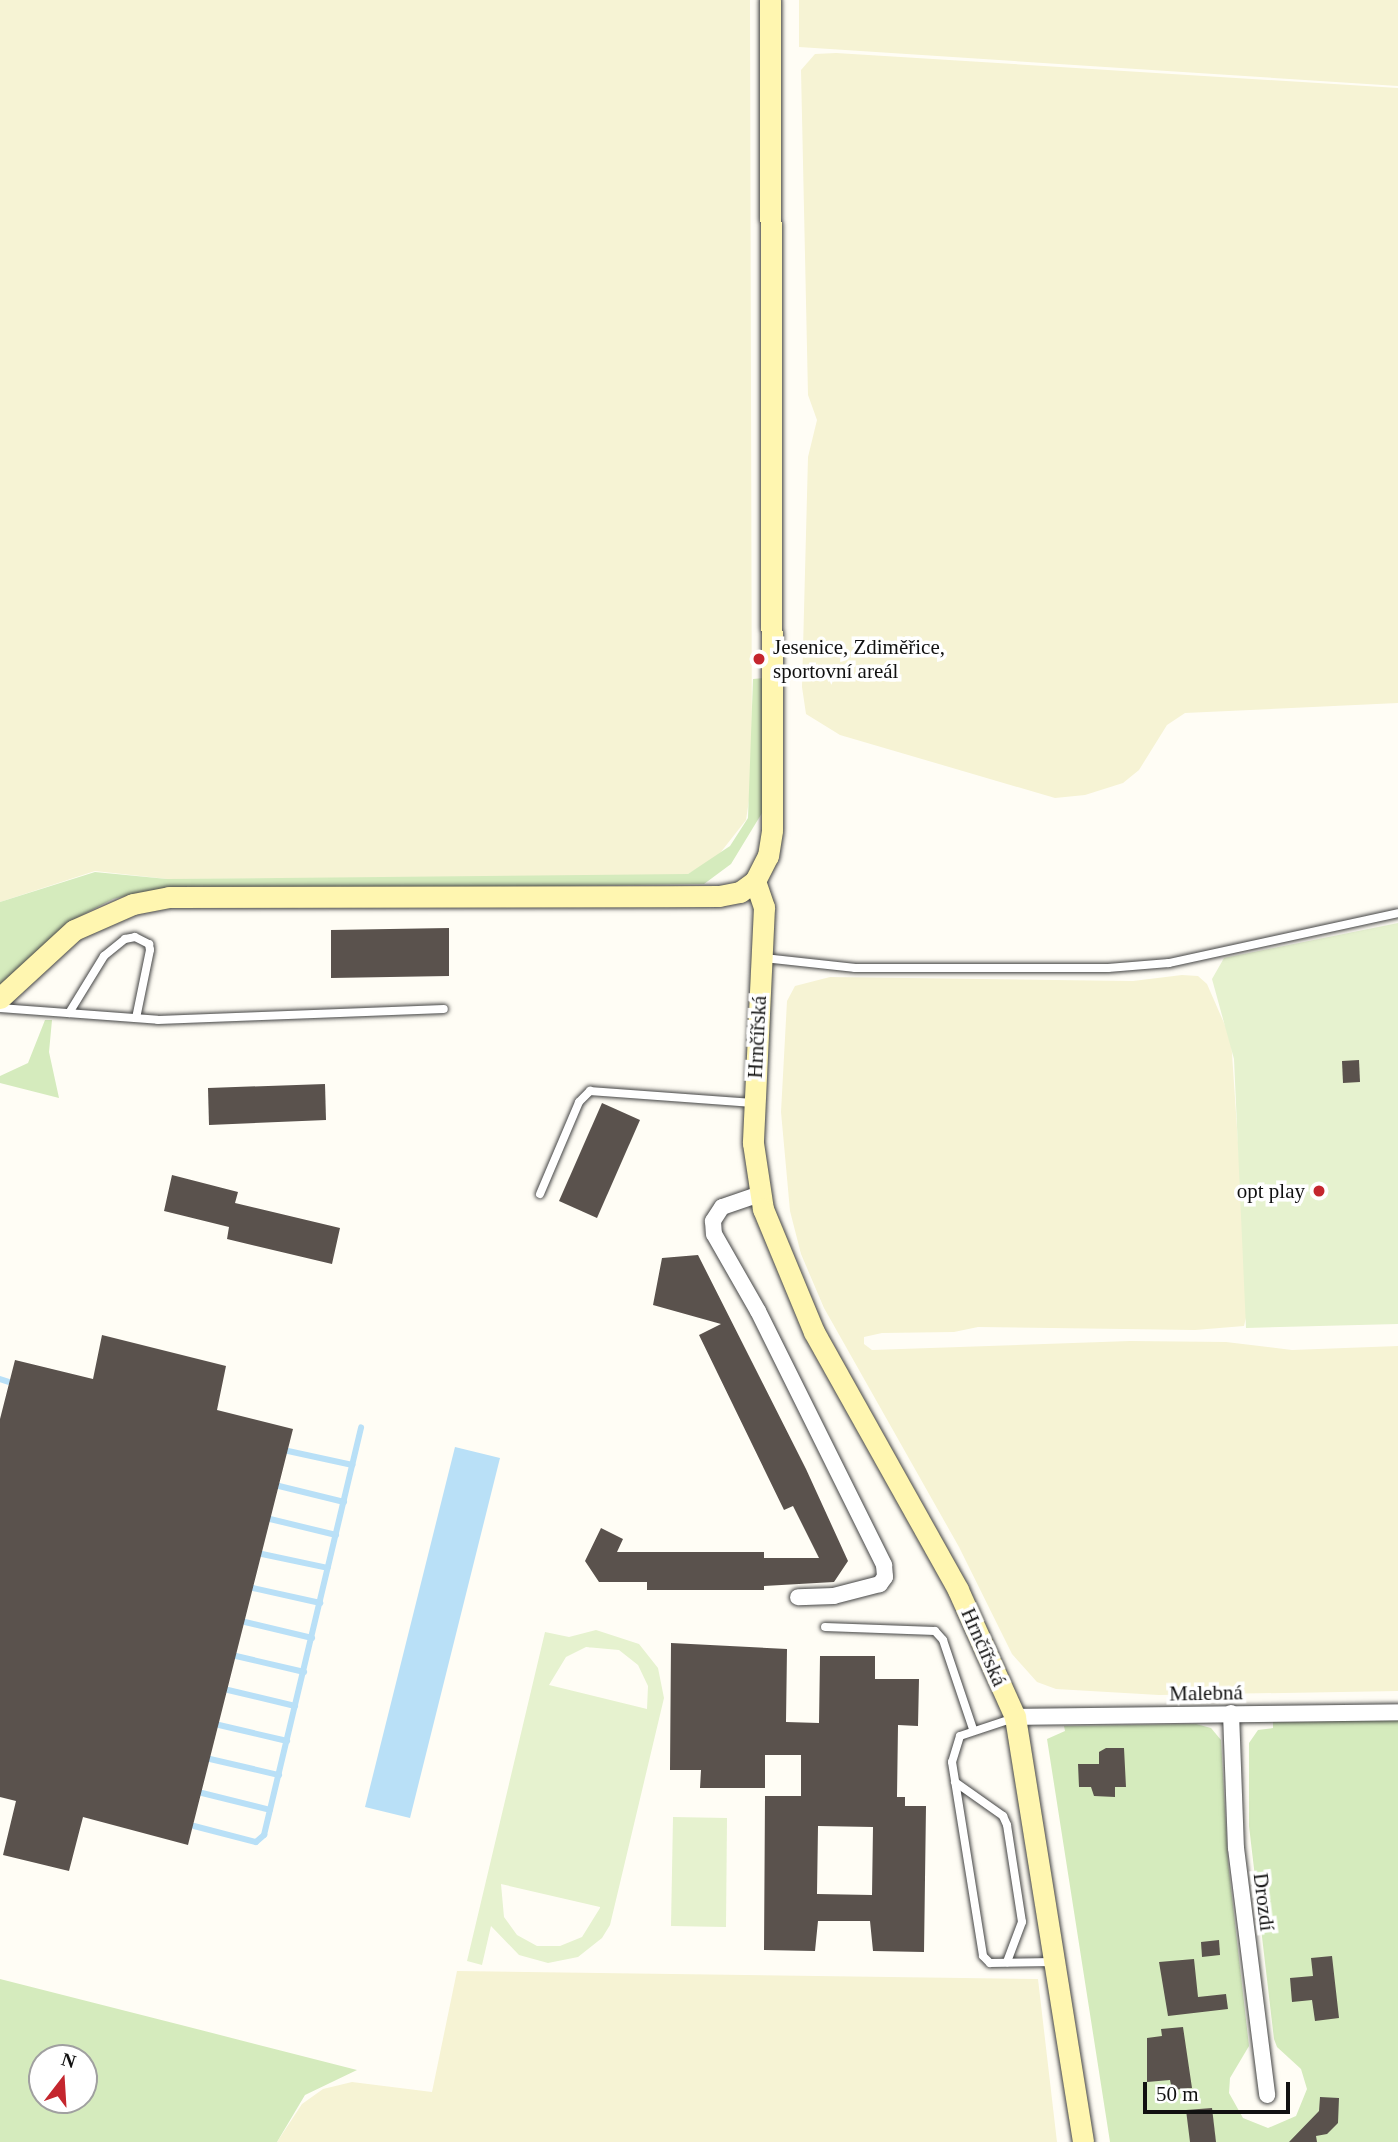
<!DOCTYPE html>
<meta charset="utf-8">
<style>
body{margin:0}
#map{position:relative;width:1398px;height:2142px;overflow:hidden;background:#fffdf5;font-family:"Times New Roman",serif}
div>[style]{position:absolute}
.farmland>*{inset:0;background:#f6f3d4}
.green>*{inset:0;background:#d5ebbd}
.pitch>*{inset:0;background:#e6f2cf}
.water>*{inset:0;background:#b9e0f7}
.stream>*{height:6px;margin:-3px;padding:0 3px;transform-origin:3px;border-radius:3px;background:#b9e0f7}
.building>*{inset:0;background:#5a524d}
.roads{filter:drop-shadow(0 0 2px #444) drop-shadow(0 0 2px #444)}
.lane>*{height:8px;margin:-4px;padding:0 4px;transform-origin:4px;border-radius:4px;background:#fff}
.street>*{height:16px;margin:-8px;padding:0 8px;transform-origin:8px;border-radius:8px;background:#fff}
.secondary>*{height:21px;margin:-10.5px;padding:0 10.5px;transform-origin:10.5px;border-radius:10.5px;background:#fff6b0}
.dots>*{width:19px;height:19px;translate:-50% -50%;box-sizing:border-box;border:4px solid #fff;border-radius:50%}
span{translate:-50% -50%;white-space:nowrap;text-align:center;line-height:1.15;-webkit-text-stroke:7px #fff;paint-order:stroke}
.poi-label{font-size:21px;color:#111}
.left{translate:0 -50%;text-align:left}
.right{translate:-100% -50%;text-align:right}
.street-label{font-size:21px;color:#111}
.north{position:absolute;left:28px;top:2044px;width:70px;height:70px;box-sizing:border-box;background:#fff;border:2px solid #a0a0a0;border-radius:50%;rotate:17deg;font-size:19px;font-weight:700;line-height:28px;text-align:center;color:#111}
.north::after{content:'';display:block;margin:auto;width:24px;height:32px;background:#c4262e;clip-path:polygon(50% 0,100% 100%,50% 72%,0 100%)}
.scale{position:absolute;left:1143px;top:2082px;width:147px;height:32px;box-sizing:border-box;border:4px solid #111;border-top:0;padding-left:9px;font-size:21px;line-height:24px;white-space:nowrap;color:#111;-webkit-text-stroke:5px #fff;paint-order:stroke}
</style>
<div id="map">
<div class="farmland">
<i style="clip-path:polygon(0 0,750px 0,752px 780px,746px 820px,717px 857px,688px 874px,653px 878px,167px 879px,95px 871px,0 902px)"></i>
<i style="clip-path:polygon(799px 0,1398px 0,1398px 86px,799px 47px)"></i>
<i style="clip-path:polygon(836px 53px,1398px 88px,1398px 703px,1185px 713px,1167px 725px,1139px 770px,1123px 783px,1085px 795px,1055px 798px,840px 735px,806px 714px,802px 687px,808px 457px,817px 420px,808px 395px,801px 70px,815px 54px)"></i>
<i style="clip-path:polygon(1182px 975px,1198px 976px,1207px 984px,1231px 1039px,1249px 1305px,1244px 1326px,1195px 1330px,978px 1327px,954px 1332px,882px 1333px,864px 1337px,864px 1344px,872px 1350px,1130px 1341px,1226px 1342px,1292px 1350px,1398px 1346px,1398px 1691px,1159px 1695px,1056px 1689px,1037px 1682px,1012px 1654px,959px 1547px,824px 1308px,801px 1254px,790px 1211px,781px 1112px,787px 1001px,795px 986px,830px 977px,1133px 981px)"></i>
<i style="clip-path:polygon(457px 1971px,1038px 1979px,1057px 2142px,277px 2142px,302px 2104px,323px 2089px,352px 2082px,432px 2092px)"></i>
</div>
<div class="green">
<i style="clip-path:polygon(764px 678px,762px 813px,731px 864px,704px 884px,141px 892px,113px 899px,67px 923px,0 985px,0 902px,95px 872px,167px 879px,688px 874px,730px 846px,748px 818px,753px 679px)"></i>
<i style="clip-path:polygon(45px 1020px,52px 1020px,49px 1052px,59px 1098px,0 1083px,0 1076px,28px 1063px)"></i>
<i style="clip-path:polygon(1398px 1720px,1398px 2142px,1110px 2142px,1047px 1739px,1065px 1731px,1064px 1726px,1196px 1724px,1211px 1728px,1221px 1740px,1228px 1862px,1249px 2046px,1230px 2078px,1229px 2093px,1243px 2118px,1268px 2128px,1296px 2116px,1307px 2089px,1301px 2069px,1277px 2047px,1274px 2039px,1249px 1826px,1249px 1743px,1258px 1730px,1273px 1728px,1273px 1722px)"></i>
<i style="clip-path:polygon(evenodd,0 1979px,185px 2026px,357px 2070px,305px 2095px,277px 2142px,0 2142px,0 1979px,42px 2058px,84px 2058px,84px 2100px,42px 2100px,42px 2058px)"></i>
</div>
<div class="pitch">
<i style="clip-path:polygon(1398px 923px,1398px 1324px,1246px 1328px,1234px 1059px,1212px 979px,1224px 958px)"></i>
<i style="clip-path:polygon(evenodd,596px 1630px,639px 1644px,658px 1668px,664px 1698px,610px 1925px,602px 1938px,578px 1957px,548px 1963px,519px 1955px,491px 1926px,482px 1965px,467px 1961px,545px 1632px,569px 1637px,596px 1630px,586px 1647px,619px 1650px,638px 1665px,648px 1686px,647px 1709px,549px 1685px,566px 1657px,586px 1647px,596px 1630px,501px 1884px,600px 1907px,600px 1908px,582px 1937px,560px 1946px,537px 1946px,517px 1935px,504px 1917px,501px 1884px)"></i>
<i style="clip-path:polygon(673px 1817px,727px 1818px,726px 1927px,671px 1926px)"></i>
</div>
<div class="water">
<i style="clip-path:polygon(455px 1447px,500px 1458px,410px 1818px,365px 1807px)"></i>
</div>
<div class="stream">
<i style="left:0;top:1379px;width:9px;rotate:18deg"></i>
<i style="left:288px;top:1451px;width:66px;rotate:12.2deg"></i>
<i style="left:279px;top:1486px;width:67px;rotate:13.8deg"></i>
<i style="left:270px;top:1519px;width:68px;rotate:13.6deg"></i>
<i style="left:262px;top:1554px;width:67px;rotate:12deg"></i>
<i style="left:253px;top:1588px;width:69px;rotate:12.6deg"></i>
<i style="left:245px;top:1622px;width:69px;rotate:13.4deg"></i>
<i style="left:236px;top:1656px;width:70px;rotate:13.2deg"></i>
<i style="left:228px;top:1690px;width:69px;rotate:13.4deg"></i>
<i style="left:219px;top:1725px;width:70px;rotate:13.2deg"></i>
<i style="left:210px;top:1759px;width:71px;rotate:13.1deg"></i>
<i style="left:202px;top:1793px;width:70px;rotate:14deg"></i>
<i style="left:194px;top:1826px;width:64px;rotate:14.5deg"></i>
<i style="left:256px;top:1842px;width:11px;rotate:-41deg"></i>
<i style="left:264px;top:1835px;width:419px;rotate:-76.6deg"></i>
</div>
<div class="building">
<i style="clip-path:polygon(449px 928px,449px 976px,331px 978px,331px 930px)"></i>
<i style="clip-path:polygon(1359px 1060px,1360px 1082px,1343px 1083px,1342px 1061px)"></i>
<i style="clip-path:polygon(325px 1084px,326px 1120px,209px 1125px,208px 1088px)"></i>
<i style="clip-path:polygon(602px 1103px,640px 1120px,597px 1218px,559px 1201px)"></i>
<i style="clip-path:polygon(172px 1175px,238px 1192px,235px 1203px,340px 1228px,332px 1264px,227px 1239px,229px 1227px,164px 1211px)"></i>
<i style="clip-path:polygon(698px 1255px,806px 1469px,848px 1561px,834px 1582px,764px 1586px,764px 1590px,647px 1590px,647px 1582px,599px 1582px,585px 1561px,601px 1528px,623px 1539px,617px 1552px,764px 1552px,764px 1558px,819px 1558px,793px 1506px,784px 1510px,699px 1335px,721px 1324px,653px 1305px,662px 1258px)"></i>
<i style="clip-path:polygon(102px 1335px,226px 1366px,217px 1410px,293px 1429px,188px 1845px,83px 1817px,69px 1871px,3px 1855px,16px 1801px,0 1797px,0 1419px,15px 1360px,93px 1379px)"></i>
<i style="clip-path:polygon(evenodd,671px 1643px,787px 1649px,786px 1722px,819px 1723px,820px 1656px,875px 1656px,875px 1679px,919px 1679px,918px 1726px,898px 1725px,897px 1797px,905px 1797px,905px 1806px,926px 1806px,924px 1952px,873px 1951px,870px 1921px,818px 1921px,815px 1951px,764px 1950px,765px 1796px,801px 1796px,801px 1755px,765px 1755px,765px 1788px,700px 1788px,701px 1770px,670px 1770px,671px 1643px,818px 1826px,873px 1827px,872px 1895px,817px 1894px,818px 1826px)"></i>
<i style="clip-path:polygon(1106px 1748px,1124px 1748px,1126px 1787px,1115px 1787px,1115px 1797px,1094px 1796px,1091px 1787px,1079px 1787px,1078px 1764px,1099px 1764px,1099px 1752px)"></i>
<i style="clip-path:polygon(1219px 1940px,1220px 1955px,1202px 1957px,1201px 1942px)"></i>
<i style="clip-path:polygon(1332px 1956px,1339px 2018px,1315px 2021px,1312px 2000px,1292px 2002px,1290px 1978px,1313px 1976px,1311px 1958px)"></i>
<i style="clip-path:polygon(1194px 1959px,1198px 1997px,1226px 1994px,1228px 2009px,1168px 2016px,1159px 1962px)"></i>
<i style="clip-path:polygon(1183px 2027px,1192px 2088px,1172px 2090px,1170px 2080px,1147px 2082px,1147px 2038px,1162px 2036px,1161px 2029px)"></i>
<i style="clip-path:polygon(1320px 2097px,1339px 2098px,1338px 2123px,1327px 2134px,1316px 2136px,1317px 2142px,1289px 2142px,1319px 2111px)"></i>
<i style="clip-path:polygon(1212px 2108px,1216px 2142px,1190px 2142px,1186px 2110px)"></i>
</div>
<div class="roads">
<div class="lane">
<i style="left:764px;top:958px;width:92px;rotate:6.3deg"></i>
<i style="left:855px;top:968px;width:253px"></i>
<i style="left:1108px;top:968px;width:61px;rotate:-4.7deg"></i>
<i style="left:1169px;top:963px;width:234px;rotate:-12.3deg"></i>
<i style="left:0;top:1008px;width:158px;rotate:4.3deg"></i>
<i style="left:158px;top:1020px;width:286px;rotate:-2.2deg"></i>
<i style="left:69px;top:1013px;width:67px;rotate:-58.4deg"></i>
<i style="left:104px;top:956px;width:27px;rotate:-39deg"></i>
<i style="left:125px;top:939px;width:10px;rotate:-11deg"></i>
<i style="left:135px;top:937px;width:16px;rotate:27deg"></i>
<i style="left:149px;top:944px;width:6px;rotate:81deg"></i>
<i style="left:150px;top:950px;width:69px;rotate:101.6deg"></i>
<i style="left:540px;top:1194px;width:100px;rotate:-67deg"></i>
<i style="left:579px;top:1102px;width:16px;rotate:-45deg"></i>
<i style="left:590px;top:1091px;width:163px;rotate:4.2deg"></i>
<i style="left:825px;top:1627px;width:110px;rotate:2.1deg"></i>
<i style="left:935px;top:1631px;width:12px;rotate:48deg"></i>
<i style="left:943px;top:1640px;width:94px;rotate:71.4deg"></i>
<i style="left:1014px;top:1718px;width:57px;rotate:161.6deg"></i>
<i style="left:960px;top:1736px;width:27px;rotate:107deg"></i>
<i style="left:952px;top:1762px;width:196px;rotate:80.9deg"></i>
<i style="left:983px;top:1956px;width:10px;rotate:45deg"></i>
<i style="left:990px;top:1963px;width:63px;rotate:-0.9deg"></i>
<i style="left:955px;top:1782px;width:59px;rotate:35.3deg"></i>
<i style="left:1003px;top:1816px;width:10px;rotate:66deg"></i>
<i style="left:1007px;top:1825px;width:98px;rotate:81.2deg"></i>
<i style="left:1022px;top:1922px;width:43px;rotate:110.6deg"></i>
</div>
<div class="street">
<i style="left:760px;top:1194px;width:40px;rotate:161.1deg"></i>
<i style="left:722px;top:1207px;width:17px;rotate:123deg"></i>
<i style="left:713px;top:1221px;width:13px;rotate:86deg"></i>
<i style="left:714px;top:1234px;width:89px;rotate:60.3deg"></i>
<i style="left:758px;top:1311px;width:284px;rotate:63.6deg"></i>
<i style="left:884px;top:1565px;width:12px;rotate:85deg"></i>
<i style="left:885px;top:1577px;width:9px;rotate:126deg"></i>
<i style="left:880px;top:1584px;width:48px;rotate:165.4deg"></i>
<i style="left:834px;top:1596px;width:36px;rotate:178deg"></i>
<i style="left:1231px;top:1713px;width:135px;rotate:87.9deg"></i>
<i style="left:1236px;top:1848px;width:249px;rotate:82.8deg"></i>
<i style="left:1015px;top:1717px;width:383px;rotate:-0.7deg"></i>
</div>
<div class="secondary">
<i style="left:755px;top:881px;width:28px;rotate:71deg"></i>
<i style="left:764px;top:907px;width:236px;rotate:92.7deg"></i>
<i style="left:753px;top:1143px;width:67px;rotate:81.4deg"></i>
<i style="left:763px;top:1209px;width:133px;rotate:67.5deg"></i>
<i style="left:814px;top:1332px;width:295px;rotate:60.8deg"></i>
<i style="left:958px;top:1590px;width:139px;rotate:65.8deg"></i>
<i style="left:1015px;top:1717px;width:430px;rotate:80.9deg"></i>
<i style="left:0;top:998px;width:100px;rotate:-42.6deg"></i>
<i style="left:74px;top:930px;width:64px;rotate:-23.8deg"></i>
<i style="left:133px;top:904px;width:37px;rotate:-11deg"></i>
<i style="left:169px;top:897px;width:550px;rotate:-0.1deg"></i>
<i style="left:719px;top:896px;width:21px;rotate:-11deg"></i>
<i style="left:740px;top:892px;width:19px;rotate:-36deg"></i>
<i style="left:755px;top:881px;width:28px;rotate:-63deg"></i>
<i style="left:768px;top:856px;width:26px;rotate:-81deg"></i>
<i style="left:772px;top:830px;width:830px;rotate:-90.14deg"></i>
</div>
</div>
<div class="dots">
<i style="left:759px;top:659px;background:#c4262e"></i>
<i style="left:1319px;top:1191px;background:#c4262e"></i>
</div>
<div class="poi-label">
<span class="left" style="left:773px;top:659px">Jesenice, Zdiměřice,<br>sportovní areál</span>
<span class="right" style="left:1305px;top:1191px">opt play</span>
</div>
<div class="street-label">
<span style="left:757px;top:1037px;rotate:-87deg">Hrnčířská</span>
<span style="left:984px;top:1647px;rotate:66deg">Hrnčířská</span>
<span style="left:1206px;top:1693px;rotate:-1deg">Malebná</span>
<span style="left:1264px;top:1902px;rotate:83deg">Drozdí</span>
</div>
<div class="north">N</div>
<div class="scale">50 m</div>
</div>
